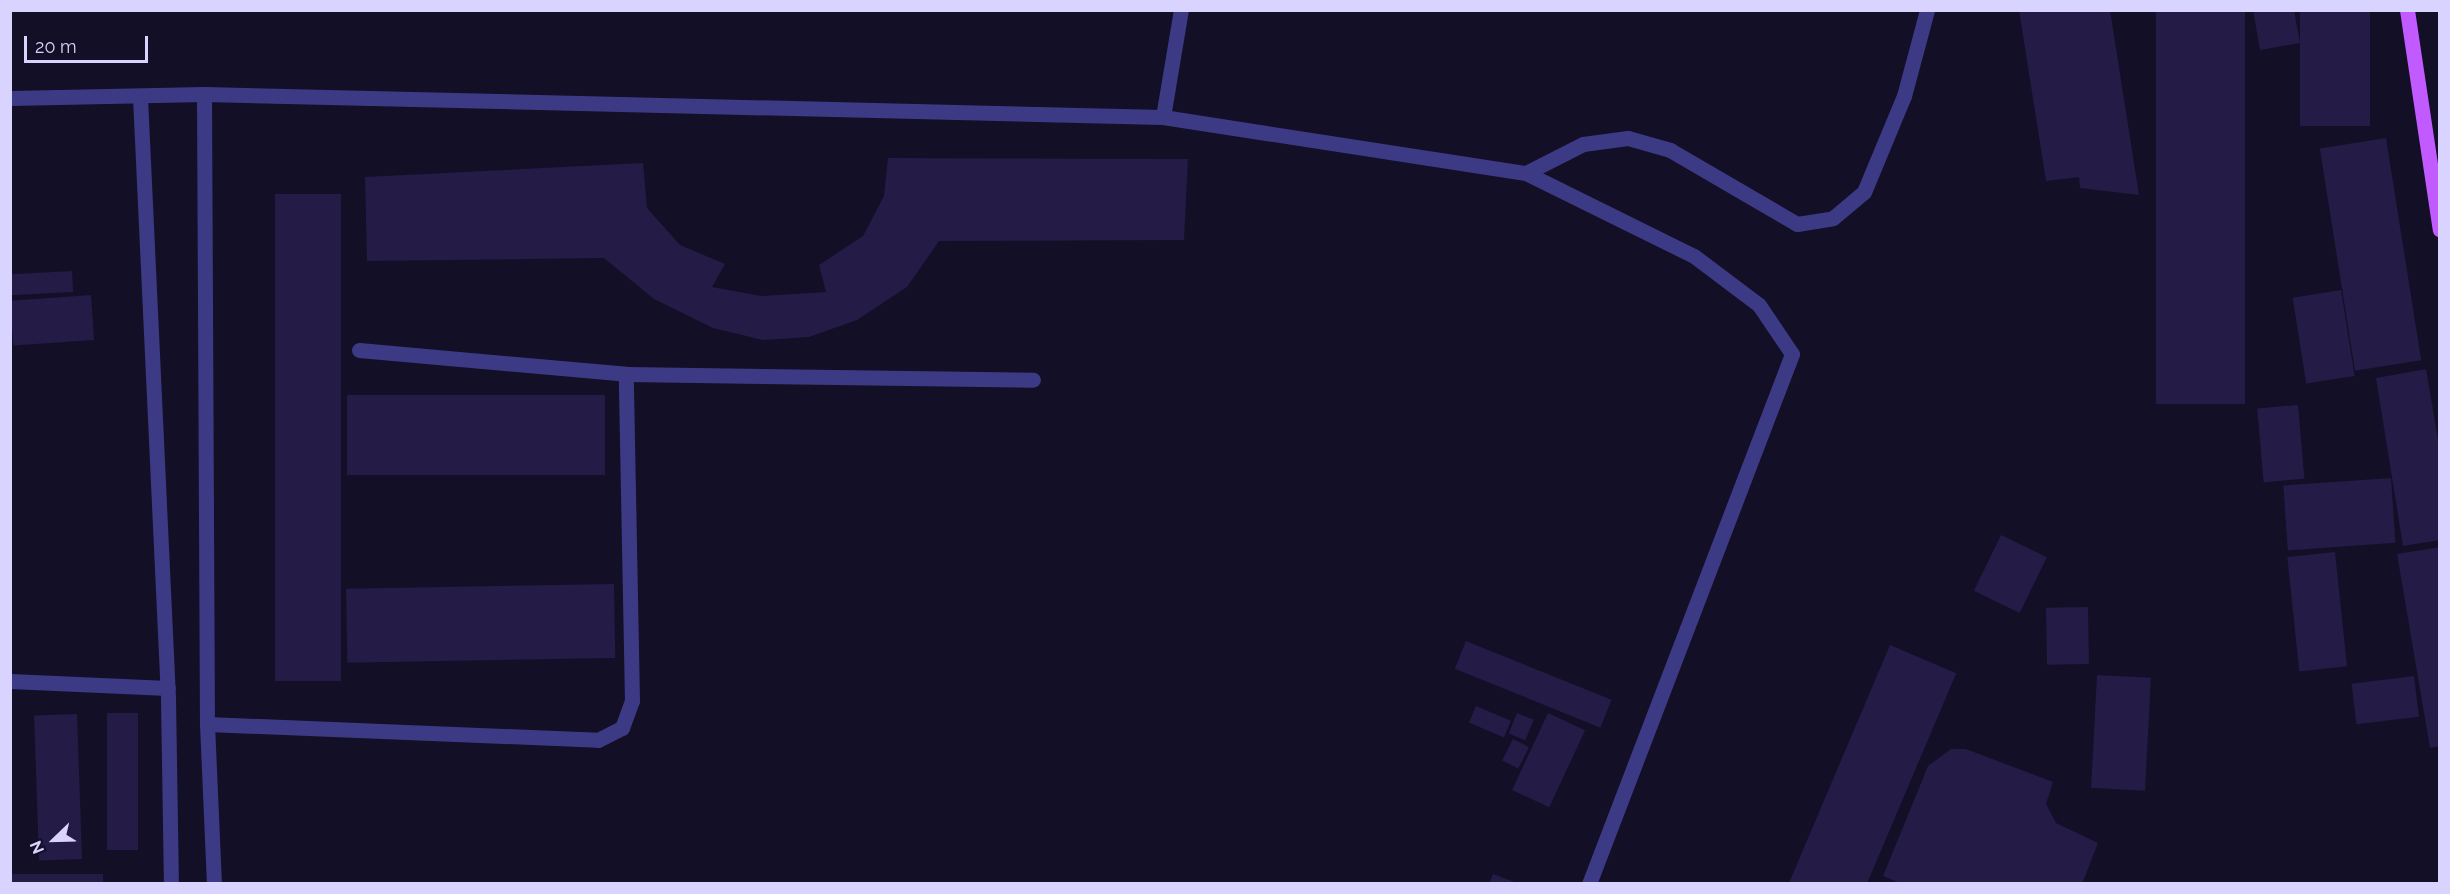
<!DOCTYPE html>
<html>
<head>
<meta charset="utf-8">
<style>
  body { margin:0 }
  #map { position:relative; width:2450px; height:894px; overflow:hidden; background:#130f26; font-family:Raleway,sans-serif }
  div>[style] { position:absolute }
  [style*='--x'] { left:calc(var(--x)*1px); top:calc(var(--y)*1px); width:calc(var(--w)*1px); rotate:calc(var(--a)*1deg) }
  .building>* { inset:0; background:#241b47; transform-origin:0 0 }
  .minor>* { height:15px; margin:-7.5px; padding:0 7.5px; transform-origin:7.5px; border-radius:7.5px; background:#3d3a85 }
  .major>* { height:15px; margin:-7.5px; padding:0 7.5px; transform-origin:7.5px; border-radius:7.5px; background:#c25bff }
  span { translate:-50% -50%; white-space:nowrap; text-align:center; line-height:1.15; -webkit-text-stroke:5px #130f26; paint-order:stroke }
  .frame { position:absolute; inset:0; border:12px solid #d9d4ff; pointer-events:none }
  .north { position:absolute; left:24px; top:810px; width:60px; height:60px; -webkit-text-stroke:4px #130f26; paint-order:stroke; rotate:247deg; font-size:16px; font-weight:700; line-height:24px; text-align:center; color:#d9d4ff }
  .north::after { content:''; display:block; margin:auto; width:21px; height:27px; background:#d9d4ff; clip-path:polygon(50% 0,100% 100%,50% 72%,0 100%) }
  .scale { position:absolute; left:24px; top:36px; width:124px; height:27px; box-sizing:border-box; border:3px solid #d9d4ff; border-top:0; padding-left:8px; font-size:18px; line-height:21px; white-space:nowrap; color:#d9d4ff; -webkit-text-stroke:4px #130f26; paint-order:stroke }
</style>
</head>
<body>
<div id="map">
  <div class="building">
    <i style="clip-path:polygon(2019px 10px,2110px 10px,2139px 195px,2080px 188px,2079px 177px,2046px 181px)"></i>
    <i style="left:2156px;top:10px;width:89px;height:394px"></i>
    <i style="clip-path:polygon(2253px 10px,2294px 10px,2300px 43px,2260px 50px)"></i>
    <i style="left:2300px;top:10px;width:70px;height:116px"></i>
    <i style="left:2386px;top:138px;width:225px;height:67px;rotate:81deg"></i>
    <i style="clip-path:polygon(888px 158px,1188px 159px,1184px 240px,939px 241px,907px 287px,857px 320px,809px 337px,763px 340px,713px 328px,654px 299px,604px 258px,367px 261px,365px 177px,643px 163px,647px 208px,680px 245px,725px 264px,712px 287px,761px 296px,826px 292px,819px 265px,863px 236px,884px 196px)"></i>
    <i style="left:341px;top:194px;width:487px;height:66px;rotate:90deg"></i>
    <i style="left:72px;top:271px;width:21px;height:62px;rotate:87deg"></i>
    <i style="left:2341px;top:290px;width:87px;height:49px;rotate:81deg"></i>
    <i style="left:91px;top:295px;width:45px;height:81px;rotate:86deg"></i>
    <i style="clip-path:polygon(2426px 369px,2440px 451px,2440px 540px,2403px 546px,2376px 378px)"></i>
    <i style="left:605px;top:395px;width:80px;height:258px;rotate:90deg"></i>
    <i style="left:2298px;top:405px;width:74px;height:41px;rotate:85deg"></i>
    <i style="left:2391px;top:478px;width:65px;height:108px;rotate:86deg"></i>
    <i style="left:2001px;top:535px;width:51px;height:62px;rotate:26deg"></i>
    <i style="clip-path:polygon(2440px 547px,2440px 746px,2430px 748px,2397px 554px)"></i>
    <i style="left:2335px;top:552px;width:115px;height:48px;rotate:84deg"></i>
    <i style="left:614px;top:584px;width:74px;height:268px;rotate:89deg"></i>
    <i style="left:2088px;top:607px;width:57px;height:42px;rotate:89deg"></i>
    <i style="left:1466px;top:641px;width:157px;height:30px;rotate:22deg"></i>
    <i style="left:1890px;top:645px;width:72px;height:259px;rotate:23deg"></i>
    <i style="left:2097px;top:675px;width:54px;height:113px;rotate:3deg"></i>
    <i style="left:2414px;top:676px;width:41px;height:63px;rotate:83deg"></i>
    <i style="left:1476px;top:706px;width:38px;height:18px;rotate:23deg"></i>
    <i style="left:138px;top:713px;width:137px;height:31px;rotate:90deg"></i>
    <i style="left:1517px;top:713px;width:18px;height:22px;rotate:22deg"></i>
    <i style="left:1548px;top:713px;width:41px;height:85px;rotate:25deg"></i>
    <i style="left:77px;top:714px;width:145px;height:43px;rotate:88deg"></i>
    <i style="left:1513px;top:739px;width:18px;height:24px;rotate:27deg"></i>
    <i style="clip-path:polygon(1951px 749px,1966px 749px,2053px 782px,2046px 804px,2056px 823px,2098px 843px,2082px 884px,1902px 884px,1883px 876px,1928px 766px)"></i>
    <i style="left:103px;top:874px;width:10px;height:93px;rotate:90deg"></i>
    <i style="clip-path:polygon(1493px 874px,1517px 883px,1517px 884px,1489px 884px)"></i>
  </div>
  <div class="minor">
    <i style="--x:204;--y:94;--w:630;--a:89.73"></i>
    <i style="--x:207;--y:724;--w:160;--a:87.5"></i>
    <i style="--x:140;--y:97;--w:602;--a:87.33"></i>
    <i style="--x:168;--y:698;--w:186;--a:89.1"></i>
    <i style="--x:10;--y:98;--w:194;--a:-1.2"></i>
    <i style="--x:204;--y:94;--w:959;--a:1.37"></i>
    <i style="--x:1163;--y:117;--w:367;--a:8.8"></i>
    <i style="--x:1526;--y:173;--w:187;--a:26.3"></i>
    <i style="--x:1694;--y:256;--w:81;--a:37"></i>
    <i style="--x:1759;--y:305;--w:59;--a:56"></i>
    <i style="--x:1792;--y:354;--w:568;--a:110.96"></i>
    <i style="--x:1163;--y:117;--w:109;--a:-80.5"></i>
    <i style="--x:1526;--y:173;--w:64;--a:-27"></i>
    <i style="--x:1583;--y:144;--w:45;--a:-7.6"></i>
    <i style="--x:1628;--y:138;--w:44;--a:15.9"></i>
    <i style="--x:1670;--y:150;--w:147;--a:30.2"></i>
    <i style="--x:1797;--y:224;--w:36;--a:-9"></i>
    <i style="--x:1833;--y:218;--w:40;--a:-40"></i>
    <i style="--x:1864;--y:192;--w:104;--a:-67.4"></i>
    <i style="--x:1904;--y:96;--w:89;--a:-75"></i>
    <i style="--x:359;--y:350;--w:268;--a:5.1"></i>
    <i style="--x:626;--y:374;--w:407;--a:0.8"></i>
    <i style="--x:10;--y:681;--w:158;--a:2.5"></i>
    <i style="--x:207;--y:724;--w:391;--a:2.3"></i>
    <i style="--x:598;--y:740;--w:27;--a:-27"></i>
    <i style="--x:622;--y:728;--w:29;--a:-70"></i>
    <i style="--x:632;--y:701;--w:327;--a:-91.1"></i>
  </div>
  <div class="major">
    <i style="--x:2407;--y:10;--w:222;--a:81.5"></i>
  </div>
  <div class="frame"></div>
  <div class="north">N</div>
  <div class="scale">20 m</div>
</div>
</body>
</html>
